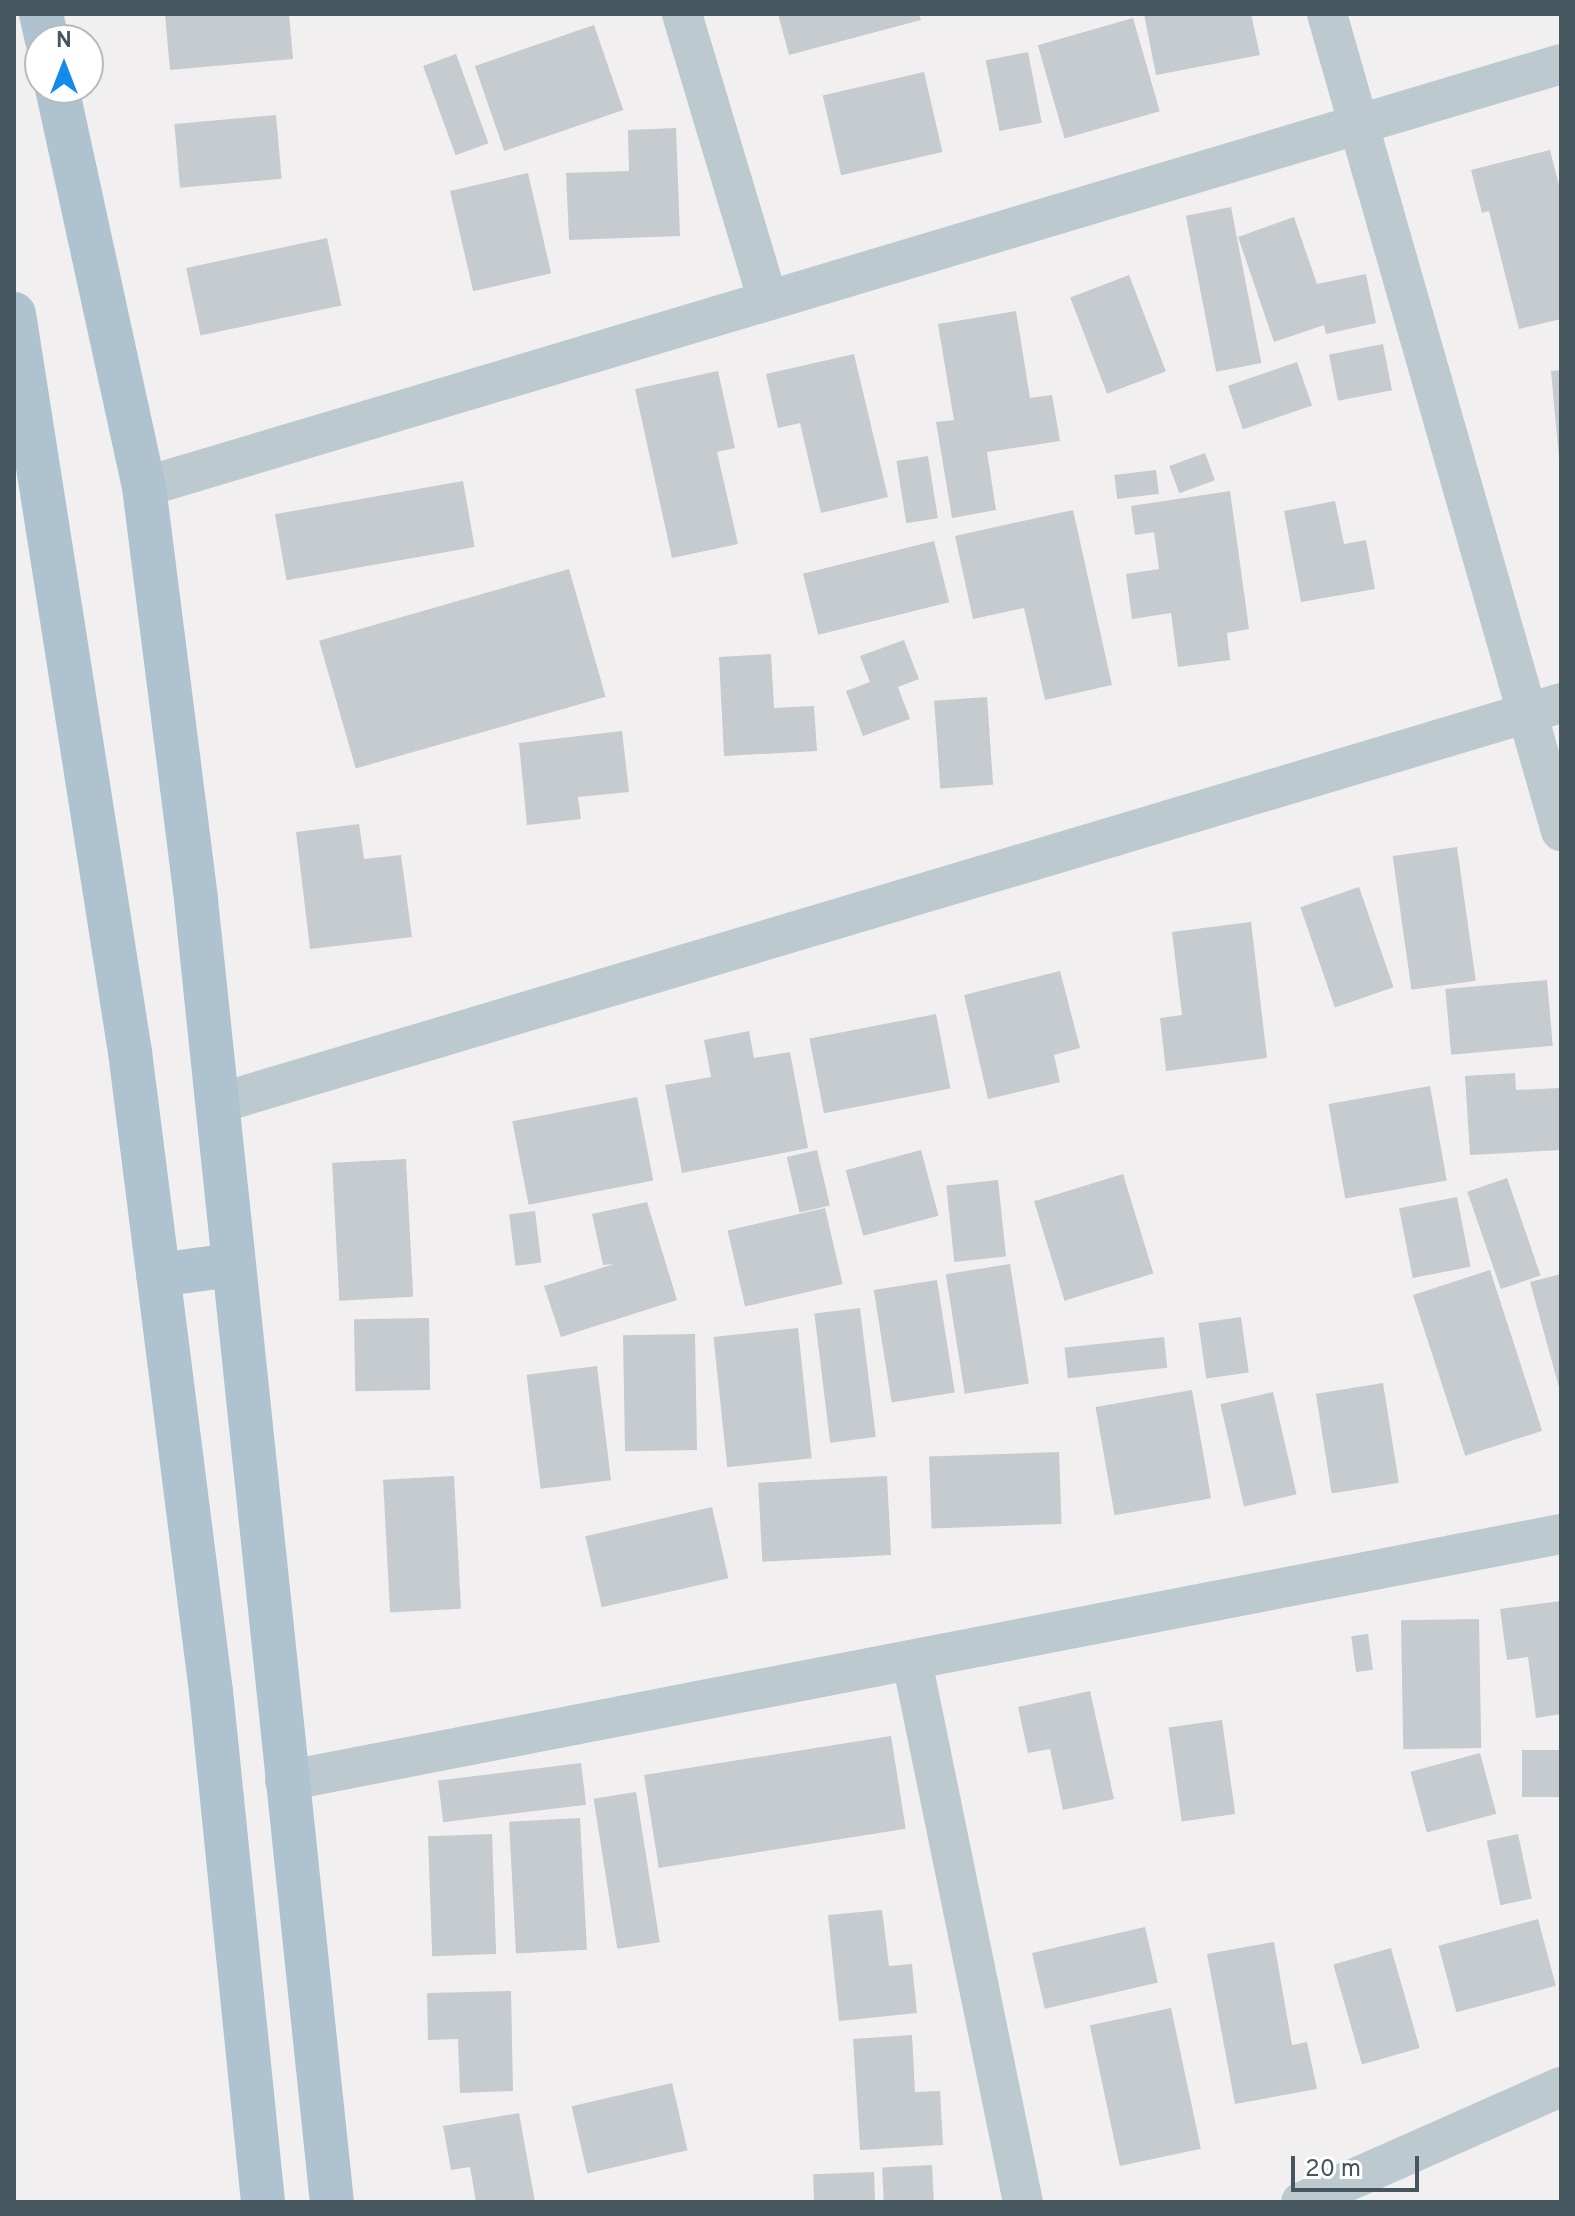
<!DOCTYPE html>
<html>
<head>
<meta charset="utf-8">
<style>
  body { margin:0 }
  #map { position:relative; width:1575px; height:2216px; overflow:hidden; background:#f2eff0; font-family:Overpass,sans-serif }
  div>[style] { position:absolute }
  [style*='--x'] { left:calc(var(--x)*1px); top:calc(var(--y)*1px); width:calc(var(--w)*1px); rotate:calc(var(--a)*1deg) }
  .building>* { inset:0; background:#c6cbcf; transform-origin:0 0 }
  .minor>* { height:40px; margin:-20px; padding:0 20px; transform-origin:20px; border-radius:20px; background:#bcc9cf }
  .primary>* { height:44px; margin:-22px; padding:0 22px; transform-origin:22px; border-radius:22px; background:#aec3cf }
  span { translate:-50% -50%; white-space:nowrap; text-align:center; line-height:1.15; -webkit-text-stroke:6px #fff; paint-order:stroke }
  .frame { position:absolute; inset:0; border:16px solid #46565e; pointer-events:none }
  .north { position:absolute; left:24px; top:24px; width:80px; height:80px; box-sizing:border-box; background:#fff; border:2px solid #b5bbbf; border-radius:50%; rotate:0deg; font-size:22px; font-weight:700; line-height:32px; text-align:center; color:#46565e }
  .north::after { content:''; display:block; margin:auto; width:28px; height:36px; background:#118cea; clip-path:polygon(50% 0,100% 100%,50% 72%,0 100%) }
  .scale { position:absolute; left:1291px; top:2156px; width:128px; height:36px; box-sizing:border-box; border:4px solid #46565e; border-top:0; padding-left:10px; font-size:24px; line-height:28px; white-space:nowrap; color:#46565e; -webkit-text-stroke:6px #fff; paint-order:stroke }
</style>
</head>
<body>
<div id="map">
  <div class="building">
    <i style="clip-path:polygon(165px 14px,289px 14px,293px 59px,170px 70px)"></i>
    <i style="clip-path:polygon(778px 14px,919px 14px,921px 20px,789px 55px)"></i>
    <i style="clip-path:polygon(1144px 14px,1251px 14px,1260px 55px,1156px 75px)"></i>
    <i style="left:1133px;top:18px;width:97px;height:99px;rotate:74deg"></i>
    <i style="left:594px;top:25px;width:90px;height:126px;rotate:71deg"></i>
    <i style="left:1028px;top:52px;width:72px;height:43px;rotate:79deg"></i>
    <i style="left:456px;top:54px;width:95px;height:35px;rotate:70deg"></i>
    <i style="left:924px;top:72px;width:82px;height:104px;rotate:77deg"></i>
    <i style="left:276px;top:115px;width:64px;height:102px;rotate:85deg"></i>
    <i style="clip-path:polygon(676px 128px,680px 236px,569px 240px,566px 173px,629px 171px,628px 130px)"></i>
    <i style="clip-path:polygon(1550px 150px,1561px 193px,1561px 319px,1519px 329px,1489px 211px,1482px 213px,1471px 170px)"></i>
    <i style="left:528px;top:173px;width:103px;height:80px;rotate:77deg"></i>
    <i style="left:1231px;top:207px;width:159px;height:46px;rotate:79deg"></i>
    <i style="clip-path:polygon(1294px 217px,1317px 284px,1366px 274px,1376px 323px,1326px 334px,1324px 325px,1274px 342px,1238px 237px)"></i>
    <i style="left:327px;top:238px;width:69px;height:144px;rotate:78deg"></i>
    <i style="left:1129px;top:275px;width:103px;height:63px;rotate:69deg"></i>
    <i style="clip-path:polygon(1016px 311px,1030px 398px,1052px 395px,1060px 441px,987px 452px,996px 510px,952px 518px,936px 422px,954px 420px,938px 324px)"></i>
    <i style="left:1383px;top:344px;width:47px;height:55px;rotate:79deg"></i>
    <i style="clip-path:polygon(854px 354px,888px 497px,821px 513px,800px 423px,778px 428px,766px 374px)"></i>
    <i style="left:1297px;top:362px;width:46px;height:73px;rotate:71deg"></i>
    <i style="clip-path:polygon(1561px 370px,1561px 458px,1559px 458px,1551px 371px)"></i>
    <i style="clip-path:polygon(718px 371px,735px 448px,717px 452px,738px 544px,672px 558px,635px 389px)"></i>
    <i style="left:1205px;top:453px;width:29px;height:38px;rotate:70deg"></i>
    <i style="left:928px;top:456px;width:63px;height:32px;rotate:81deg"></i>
    <i style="left:1156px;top:470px;width:24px;height:42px;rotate:83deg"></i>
    <i style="left:463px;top:481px;width:67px;height:191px;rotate:80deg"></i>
    <i style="clip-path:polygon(1230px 491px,1249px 629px,1227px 633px,1230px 660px,1178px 667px,1171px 613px,1132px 619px,1126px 574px,1159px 569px,1154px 532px,1135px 535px,1131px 506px)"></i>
    <i style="clip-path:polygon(1335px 501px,1344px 544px,1366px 540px,1375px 589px,1301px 602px,1284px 511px)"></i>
    <i style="clip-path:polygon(1073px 510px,1112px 685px,1045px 700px,1024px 608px,973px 619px,955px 536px)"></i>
    <i style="left:934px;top:541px;width:63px;height:135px;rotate:76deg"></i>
    <i style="left:569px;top:569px;width:133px;height:260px;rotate:74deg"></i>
    <i style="clip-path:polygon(904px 640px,919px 679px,898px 687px,910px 719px,863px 736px,846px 691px,870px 682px,860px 656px)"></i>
    <i style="clip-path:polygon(771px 654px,774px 708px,814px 706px,817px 751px,724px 756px,719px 657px)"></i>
    <i style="left:987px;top:697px;width:88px;height:53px;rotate:86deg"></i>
    <i style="clip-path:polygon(622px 731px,629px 792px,578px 797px,581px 819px,527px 825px,519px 743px)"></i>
    <i style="clip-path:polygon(359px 824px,364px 859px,401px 855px,412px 937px,310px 949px,296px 832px)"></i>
    <i style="left:1457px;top:847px;width:135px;height:65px;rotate:82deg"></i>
    <i style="left:1359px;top:887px;width:106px;height:62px;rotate:71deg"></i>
    <i style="clip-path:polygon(1251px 922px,1267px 1058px,1166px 1071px,1160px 1018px,1182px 1015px,1172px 932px)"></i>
    <i style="clip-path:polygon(1060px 971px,1080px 1048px,1054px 1055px,1060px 1082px,988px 1099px,964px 995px)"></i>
    <i style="left:1547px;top:980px;width:66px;height:102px;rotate:85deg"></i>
    <i style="left:936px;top:1014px;width:76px;height:129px;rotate:79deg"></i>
    <i style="clip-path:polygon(749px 1031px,754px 1058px,790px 1052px,808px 1148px,682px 1173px,665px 1085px,711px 1077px,704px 1040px)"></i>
    <i style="clip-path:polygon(1515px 1073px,1516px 1090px,1561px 1088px,1561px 1150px,1470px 1155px,1465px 1076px)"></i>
    <i style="left:1430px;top:1086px;width:96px;height:103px;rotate:80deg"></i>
    <i style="left:637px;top:1097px;width:85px;height:127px;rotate:79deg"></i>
    <i style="left:817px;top:1150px;width:57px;height:31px;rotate:77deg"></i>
    <i style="left:921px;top:1150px;width:68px;height:78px;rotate:75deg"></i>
    <i style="left:406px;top:1159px;width:138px;height:74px;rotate:87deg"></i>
    <i style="left:1123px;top:1174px;width:104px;height:93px;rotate:73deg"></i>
    <i style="left:1507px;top:1178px;width:103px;height:42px;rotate:71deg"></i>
    <i style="left:998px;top:1180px;width:77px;height:52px;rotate:84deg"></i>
    <i style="left:1457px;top:1197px;width:71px;height:59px;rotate:79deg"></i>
    <i style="clip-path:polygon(647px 1202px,677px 1300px,561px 1337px,544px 1286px,614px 1264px,603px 1265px,592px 1214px)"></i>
    <i style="left:825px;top:1208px;width:78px;height:100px;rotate:77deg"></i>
    <i style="left:535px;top:1211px;width:52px;height:26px;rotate:83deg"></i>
    <i style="left:1010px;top:1264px;width:121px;height:65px;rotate:81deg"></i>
    <i style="left:1490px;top:1270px;width:169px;height:81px;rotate:72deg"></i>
    <i style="clip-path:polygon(1561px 1274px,1561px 1391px,1560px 1391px,1530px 1282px)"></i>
    <i style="left:937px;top:1280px;width:114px;height:64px;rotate:81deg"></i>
    <i style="left:860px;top:1308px;width:130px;height:46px;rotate:83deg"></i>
    <i style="left:1241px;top:1317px;width:56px;height:43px;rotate:82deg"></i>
    <i style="left:429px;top:1318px;width:72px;height:75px;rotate:89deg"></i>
    <i style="left:798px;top:1328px;width:131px;height:85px;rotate:84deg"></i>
    <i style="left:695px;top:1334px;width:116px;height:72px;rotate:89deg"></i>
    <i style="left:1164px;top:1337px;width:31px;height:100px;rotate:84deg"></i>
    <i style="left:597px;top:1366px;width:115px;height:71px;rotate:83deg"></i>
    <i style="left:1383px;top:1383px;width:101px;height:68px;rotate:81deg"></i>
    <i style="left:1192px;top:1390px;width:110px;height:98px;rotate:80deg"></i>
    <i style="left:1273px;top:1392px;width:105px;height:54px;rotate:77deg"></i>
    <i style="left:1059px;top:1452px;width:72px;height:130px;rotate:88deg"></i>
    <i style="left:454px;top:1476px;width:133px;height:71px;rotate:87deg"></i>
    <i style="left:887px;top:1476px;width:79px;height:129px;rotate:87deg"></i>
    <i style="left:712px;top:1507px;width:73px;height:130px;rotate:77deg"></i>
    <i style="clip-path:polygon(1561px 1601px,1561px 1714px,1536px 1718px,1528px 1657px,1507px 1660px,1500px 1609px)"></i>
    <i style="left:1479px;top:1619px;width:129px;height:78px;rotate:89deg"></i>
    <i style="left:1368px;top:1634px;width:36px;height:17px;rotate:82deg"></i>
    <i style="clip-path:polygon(1090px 1691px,1114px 1799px,1063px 1810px,1050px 1749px,1028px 1753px,1018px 1707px)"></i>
    <i style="left:1222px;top:1720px;width:95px;height:54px;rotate:82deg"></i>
    <i style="left:891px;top:1736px;width:94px;height:250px;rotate:81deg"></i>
    <i style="left:1561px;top:1750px;width:47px;height:39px;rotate:90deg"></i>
    <i style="left:1480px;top:1753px;width:63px;height:72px;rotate:75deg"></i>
    <i style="left:581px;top:1763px;width:42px;height:144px;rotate:83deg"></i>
    <i style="left:636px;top:1792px;width:152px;height:43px;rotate:81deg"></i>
    <i style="left:580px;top:1818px;width:132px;height:71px;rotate:87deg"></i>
    <i style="left:492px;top:1834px;width:120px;height:64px;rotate:88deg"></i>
    <i style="left:1518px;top:1834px;width:66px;height:32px;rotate:78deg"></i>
    <i style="clip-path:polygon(882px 1910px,889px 1966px,912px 1964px,917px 2013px,839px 2021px,828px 1915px)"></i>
    <i style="left:1538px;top:1919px;width:69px;height:103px;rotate:75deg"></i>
    <i style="left:1145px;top:1927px;width:57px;height:116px;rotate:77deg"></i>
    <i style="clip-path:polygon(1274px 1942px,1292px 2045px,1307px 2042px,1317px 2089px,1235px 2104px,1207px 1954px)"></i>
    <i style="left:1391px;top:1948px;width:104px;height:60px;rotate:74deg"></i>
    <i style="clip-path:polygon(511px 1991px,513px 2091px,460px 2093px,458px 2039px,428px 2040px,427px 1993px)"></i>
    <i style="left:1171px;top:2008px;width:144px;height:83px;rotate:78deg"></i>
    <i style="clip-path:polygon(912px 2035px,915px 2092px,940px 2091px,943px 2145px,860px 2150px,853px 2039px)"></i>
    <i style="left:672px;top:2083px;width:69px;height:103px;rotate:77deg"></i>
    <i style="clip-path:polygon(519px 2113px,535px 2202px,476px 2202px,470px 2167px,451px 2170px,443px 2126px)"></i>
    <i style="left:932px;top:2165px;width:37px;height:50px;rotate:87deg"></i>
    <i style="left:874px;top:2172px;width:30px;height:61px;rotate:88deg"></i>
  </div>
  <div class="minor">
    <i style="--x:682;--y:14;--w:299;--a:73.3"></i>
    <i style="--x:1327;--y:14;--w:850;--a:74.02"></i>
    <i style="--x:144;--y:487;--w:1479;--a:-16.62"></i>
    <i style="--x:216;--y:1104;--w:1404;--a:-16.6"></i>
    <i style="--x:912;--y:1661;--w:552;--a:78.41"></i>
    <i style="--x:285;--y:1781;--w:1300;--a:-10.96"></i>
    <i style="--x:1301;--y:2202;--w:284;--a:-23.9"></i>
  </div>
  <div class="primary">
    <i style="--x:41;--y:14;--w:27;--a:77"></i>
    <i style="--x:57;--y:88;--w:408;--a:77.7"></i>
    <i style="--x:144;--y:487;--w:416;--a:82.8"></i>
    <i style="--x:196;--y:900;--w:1309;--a:84.04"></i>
    <i style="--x:14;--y:314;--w:747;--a:81.07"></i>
    <i style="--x:130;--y:1052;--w:644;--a:82.78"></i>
    <i style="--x:211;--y:1691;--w:514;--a:84.19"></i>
    <i style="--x:158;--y:1275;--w:75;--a:-7.7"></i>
  </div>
  <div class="frame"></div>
  <div class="north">N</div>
  <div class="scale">20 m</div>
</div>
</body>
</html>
